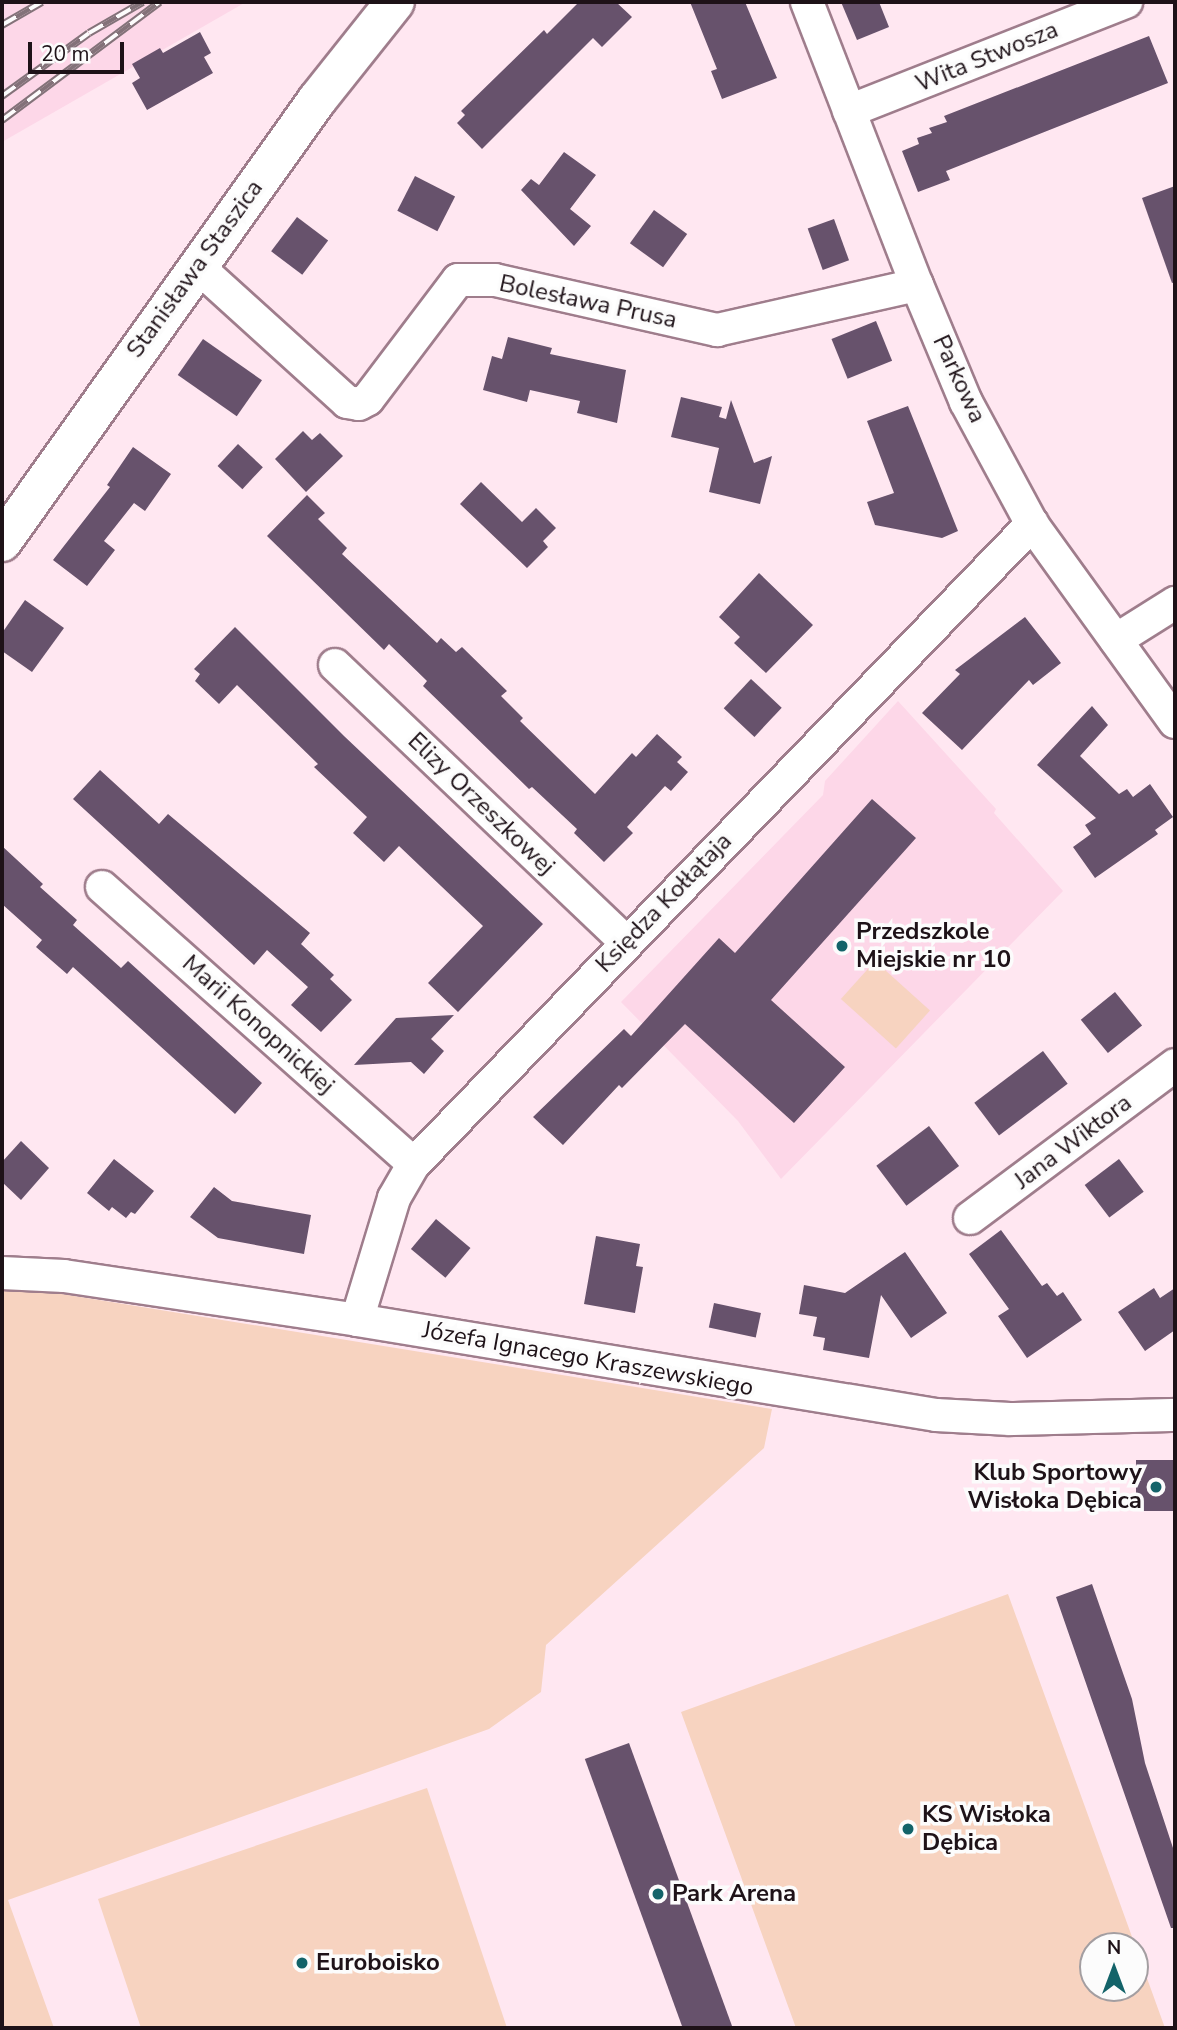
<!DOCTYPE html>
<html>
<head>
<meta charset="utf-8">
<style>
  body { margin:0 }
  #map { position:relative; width:1177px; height:2030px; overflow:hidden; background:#ffe7f1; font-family:"Nunito Sans",sans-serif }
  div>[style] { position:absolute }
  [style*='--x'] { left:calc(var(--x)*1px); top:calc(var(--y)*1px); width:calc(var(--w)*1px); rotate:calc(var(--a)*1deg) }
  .built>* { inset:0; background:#fdd7e8 }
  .green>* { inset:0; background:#f7d3c0; transform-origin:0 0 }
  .building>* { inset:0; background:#67526c; transform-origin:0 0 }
  .roads { filter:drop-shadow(2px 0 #9f7d8c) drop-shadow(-2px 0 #9f7d8c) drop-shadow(0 2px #9f7d8c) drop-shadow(0 -2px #9f7d8c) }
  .minor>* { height:32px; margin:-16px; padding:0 16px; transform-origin:16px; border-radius:16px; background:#fff }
  .tertiary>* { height:38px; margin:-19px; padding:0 19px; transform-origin:19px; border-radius:19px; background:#fff }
  .rail>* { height:8px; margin-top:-4px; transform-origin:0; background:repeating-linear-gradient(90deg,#fcfcfc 0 16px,#837279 0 32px); box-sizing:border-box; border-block:2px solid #837279 }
  .dots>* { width:19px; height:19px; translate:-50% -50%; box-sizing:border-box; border:4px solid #fcfcfc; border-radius:50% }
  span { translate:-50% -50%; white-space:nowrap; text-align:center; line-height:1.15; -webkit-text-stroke:7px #fcfcfc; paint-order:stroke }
  .street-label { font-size:24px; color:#1e1218 }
  .poi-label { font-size:24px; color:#1e1218; font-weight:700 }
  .left { translate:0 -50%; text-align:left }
  .right { translate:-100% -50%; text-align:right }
  .frame { position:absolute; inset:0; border:4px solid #1e1218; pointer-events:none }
  .north { position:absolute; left:1079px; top:1932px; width:70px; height:70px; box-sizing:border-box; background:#fcfcfc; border:2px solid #a39ea1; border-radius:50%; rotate:0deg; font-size:19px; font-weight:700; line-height:28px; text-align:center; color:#1e1218 }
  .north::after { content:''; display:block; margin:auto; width:24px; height:32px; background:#136369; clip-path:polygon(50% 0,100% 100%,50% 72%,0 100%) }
  .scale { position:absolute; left:28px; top:42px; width:96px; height:32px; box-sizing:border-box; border:4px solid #1e1218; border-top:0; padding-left:9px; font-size:21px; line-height:24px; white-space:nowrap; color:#1e1218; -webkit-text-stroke:5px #fcfcfc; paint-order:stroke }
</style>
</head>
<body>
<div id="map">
  <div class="built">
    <i style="clip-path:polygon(2px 2px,246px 2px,2px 142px)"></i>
    <i style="clip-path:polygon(898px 701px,996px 809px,994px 813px,1063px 891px,781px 1179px,738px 1121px,621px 1002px,823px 795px,825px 781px)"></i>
  </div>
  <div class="green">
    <i style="left:875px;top:961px;width:74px;height:51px;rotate:42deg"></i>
    <i style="clip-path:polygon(2px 1290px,62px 1294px,772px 1409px,764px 1448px,546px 1645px,541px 1692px,489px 1729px,8px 1900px,54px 2028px,2px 2028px)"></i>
    <i style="clip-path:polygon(evenodd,1008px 1594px,1165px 2028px,796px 2028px,681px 1712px,1008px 1594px,1093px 1946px,1135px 1946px,1135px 1988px,1093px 1988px,1093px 1946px)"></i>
    <i style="clip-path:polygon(427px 1788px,507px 2028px,141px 2028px,98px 1899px)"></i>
  </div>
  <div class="building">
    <i style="clip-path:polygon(579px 2px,616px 2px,632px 17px,602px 47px,593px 38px,482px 149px,457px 123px,465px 115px,461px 111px,544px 30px,547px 34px)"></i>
    <i style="clip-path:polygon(690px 2px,745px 2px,777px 78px,722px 99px,711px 71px,717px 69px)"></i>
    <i style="clip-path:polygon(841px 2px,879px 2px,889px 27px,857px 40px)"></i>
    <i style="clip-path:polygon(200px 32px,211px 53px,204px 57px,213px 73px,147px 110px,132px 83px,140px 78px,132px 64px,160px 48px,163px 53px)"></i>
    <i style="clip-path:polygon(1149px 36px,1168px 83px,946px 171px,950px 180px,918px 192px,902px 151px,919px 144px,917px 138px,932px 133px,929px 128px,947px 122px,944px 116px)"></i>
    <i style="clip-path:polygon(564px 152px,596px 175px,570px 209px,591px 226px,574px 246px,521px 190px,531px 179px,539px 185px)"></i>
    <i style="left:415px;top:176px;width:45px;height:39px;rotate:27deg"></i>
    <i style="clip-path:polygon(1175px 186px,1175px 282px,1172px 283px,1142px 198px)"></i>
    <i style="left:654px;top:210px;width:41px;height:41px;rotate:36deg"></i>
    <i style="left:297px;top:217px;width:39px;height:43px;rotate:37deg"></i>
    <i style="left:834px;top:219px;width:44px;height:28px;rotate:70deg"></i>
    <i style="left:876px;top:321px;width:43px;height:48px;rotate:68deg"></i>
    <i style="clip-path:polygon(508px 337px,552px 348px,550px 354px,626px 370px,617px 423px,577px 413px,580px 401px,530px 390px,527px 402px,483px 390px,492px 356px,502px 359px)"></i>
    <i style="left:203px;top:339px;width:72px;height:44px;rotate:35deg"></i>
    <i style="clip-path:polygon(681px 397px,722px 407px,719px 417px,726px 419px,731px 400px,754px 463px,772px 456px,760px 504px,709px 492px,719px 448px,671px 437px)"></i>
    <i style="clip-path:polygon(908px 406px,958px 531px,942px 538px,875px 525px,867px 502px,894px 493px,867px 421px)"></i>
    <i style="clip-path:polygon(303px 431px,312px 440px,320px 433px,343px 456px,306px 492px,275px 459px)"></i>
    <i style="left:238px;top:444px;width:34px;height:30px;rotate:43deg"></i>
    <i style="clip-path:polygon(133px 447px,171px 474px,145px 511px,134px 503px,104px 541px,115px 550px,87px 586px,53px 560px,110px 487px,107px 485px)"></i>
    <i style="clip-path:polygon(481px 482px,522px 522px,536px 508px,556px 528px,543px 541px,548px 547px,527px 568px,460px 504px)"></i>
    <i style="clip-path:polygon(307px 495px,325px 513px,318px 519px,347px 548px,342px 554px,437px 643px,441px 638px,456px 652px,462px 647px,507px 691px,501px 696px,523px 718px,520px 721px,595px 794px,632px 753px,636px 757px,657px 734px,682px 757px,677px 762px,688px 772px,671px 791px,665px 786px,627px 827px,633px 833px,604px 862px,574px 833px,577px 829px,532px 787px,529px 789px,423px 686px,427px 681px,389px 644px,384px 650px,267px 536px)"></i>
    <i style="clip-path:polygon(759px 573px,813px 625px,766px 673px,734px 643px,740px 637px,719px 617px)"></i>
    <i style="clip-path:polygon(25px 600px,64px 628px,32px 672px,2px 651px,2px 633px)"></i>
    <i style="clip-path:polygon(1025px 617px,1061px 663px,1033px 685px,1029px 680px,962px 750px,922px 713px,960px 674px,955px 670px)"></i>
    <i style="clip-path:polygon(235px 627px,344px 736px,543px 924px,458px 1012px,428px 983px,483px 926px,399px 846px,384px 862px,353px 833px,367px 817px,314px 767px,318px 764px,237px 685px,219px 704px,195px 681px,200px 674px,194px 669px)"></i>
    <i style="left:751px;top:679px;width:42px;height:40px;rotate:43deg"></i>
    <i style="clip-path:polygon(1092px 706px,1108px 725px,1080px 756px,1119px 794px,1127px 789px,1133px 797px,1150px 784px,1173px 817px,1155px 830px,1158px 834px,1095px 878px,1073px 847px,1091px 834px,1085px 825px,1096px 818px,1037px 765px)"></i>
    <i style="clip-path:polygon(100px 770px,159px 824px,168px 814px,310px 933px,301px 944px,334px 975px,330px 979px,352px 1000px,321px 1032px,291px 1005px,308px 987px,267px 950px,254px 965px,73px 799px)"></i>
    <i style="clip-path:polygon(872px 799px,916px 838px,771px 1000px,845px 1067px,794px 1123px,685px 1024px,622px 1088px,619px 1085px,563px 1145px,533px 1117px,624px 1029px,631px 1036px,719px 938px,735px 953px)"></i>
    <i style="clip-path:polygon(2px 846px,43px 884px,40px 887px,77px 920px,73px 925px,121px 968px,128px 961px,262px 1083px,235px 1114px,73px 967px,67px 974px,36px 947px,42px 940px,2px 904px)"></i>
    <i style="left:1115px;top:992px;width:43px;height:44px;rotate:51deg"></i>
    <i style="clip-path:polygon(454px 1015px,431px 1039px,444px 1051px,424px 1074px,411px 1062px,354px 1065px,396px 1018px)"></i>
    <i style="left:1043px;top:1051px;width:41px;height:86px;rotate:53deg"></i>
    <i style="left:929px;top:1126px;width:50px;height:66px;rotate:53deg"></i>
    <i style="clip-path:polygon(21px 1141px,49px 1168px,21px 1200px,2px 1182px,2px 1162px)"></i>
    <i style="clip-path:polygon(114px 1159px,154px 1191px,135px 1214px,131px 1212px,126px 1218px,112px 1207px,109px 1211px,87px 1193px)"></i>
    <i style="left:1119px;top:1159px;width:41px;height:43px;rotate:53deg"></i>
    <i style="clip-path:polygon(214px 1187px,232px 1201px,311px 1215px,304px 1254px,218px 1238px,190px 1217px)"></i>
    <i style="left:436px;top:1219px;width:45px;height:39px;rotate:40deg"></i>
    <i style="clip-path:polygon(1001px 1230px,1042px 1286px,1047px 1283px,1057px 1296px,1063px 1292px,1082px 1320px,1027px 1358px,998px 1316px,1009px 1309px,969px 1254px)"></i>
    <i style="clip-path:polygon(596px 1236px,640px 1244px,636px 1266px,643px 1267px,635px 1313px,584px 1304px)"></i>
    <i style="clip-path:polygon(905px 1252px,947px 1313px,911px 1338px,881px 1295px,869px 1358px,823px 1350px,825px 1338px,813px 1336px,817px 1317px,799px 1314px,804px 1285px,845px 1293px)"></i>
    <i style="clip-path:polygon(1154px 1288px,1160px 1298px,1175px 1288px,1175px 1330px,1145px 1351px,1118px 1312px)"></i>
    <i style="left:714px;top:1303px;width:48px;height:25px;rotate:12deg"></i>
    <i style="left:1175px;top:1460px;width:51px;height:39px;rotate:90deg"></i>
    <i style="clip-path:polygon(1092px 1584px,1132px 1699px,1145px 1763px,1175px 1854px,1175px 1928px,1171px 1928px,1056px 1597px)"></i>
    <i style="left:629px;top:1743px;width:302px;height:47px;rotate:70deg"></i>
  </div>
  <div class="roads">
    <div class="minor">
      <i style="--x:807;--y:2;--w:304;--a:68.8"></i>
      <i style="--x:917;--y:285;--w:127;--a:67.3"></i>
      <i style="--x:966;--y:402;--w:139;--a:61.6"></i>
      <i style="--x:1032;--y:524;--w:244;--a:54.2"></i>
      <i style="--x:849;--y:111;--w:298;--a:-21.5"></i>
      <i style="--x:197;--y:266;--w:202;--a:42.2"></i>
      <i style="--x:347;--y:402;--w:12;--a:9"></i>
      <i style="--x:359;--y:404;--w:10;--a:-29"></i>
      <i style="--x:368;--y:399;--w:149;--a:-52.9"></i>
      <i style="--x:458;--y:280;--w:37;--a:0"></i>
      <i style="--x:495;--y:280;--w:228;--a:12.7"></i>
      <i style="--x:717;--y:330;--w:205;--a:-12.7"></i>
      <i style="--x:1116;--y:640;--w:70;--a:-32.1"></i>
      <i style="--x:335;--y:665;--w:402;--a:43.6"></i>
      <i style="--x:102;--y:887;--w:417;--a:41.6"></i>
      <i style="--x:970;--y:1218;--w:256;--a:-36.7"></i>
      <i style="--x:2;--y:1273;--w:62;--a:2.8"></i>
      <i style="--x:64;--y:1276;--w:296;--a:8.5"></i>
      <i style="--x:357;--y:1320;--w:587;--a:9.32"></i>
      <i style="--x:936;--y:1415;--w:74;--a:3.1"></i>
      <i style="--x:1010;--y:1419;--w:165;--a:-1.4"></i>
      <i style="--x:357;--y:1320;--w:127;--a:-73.1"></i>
      <i style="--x:394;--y:1198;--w:39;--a:-60"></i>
      <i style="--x:414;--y:1164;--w:890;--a:-46"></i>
    </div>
    <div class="tertiary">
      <i style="--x:2;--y:542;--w:543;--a:-54.52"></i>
      <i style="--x:317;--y:100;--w:125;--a:-51.5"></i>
    </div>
  </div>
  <div class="rail">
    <i style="--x:2;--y:25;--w:46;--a:-29.9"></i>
    <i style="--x:2;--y:96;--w:107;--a:-35.9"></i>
    <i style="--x:89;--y:33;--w:62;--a:-29.9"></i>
    <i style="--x:2;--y:120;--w:197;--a:-36.8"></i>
  </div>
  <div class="dots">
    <i style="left:842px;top:946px;background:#136369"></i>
    <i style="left:1156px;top:1487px;background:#136369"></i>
    <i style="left:908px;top:1829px;background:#136369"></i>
    <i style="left:658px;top:1894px;background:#136369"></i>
    <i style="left:302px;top:1963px;background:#136369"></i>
  </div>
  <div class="street-label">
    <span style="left:987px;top:57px;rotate:-22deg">Wita Stwosza</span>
    <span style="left:195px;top:269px;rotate:-54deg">Stanisława Staszica</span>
    <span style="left:588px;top:302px;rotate:12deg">Bolesława Prusa</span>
    <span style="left:959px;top:379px;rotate:65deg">Parkowa</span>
    <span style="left:481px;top:804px;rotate:44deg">Elizy Orzeszkowej</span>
    <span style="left:664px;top:903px;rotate:-46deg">Księdza Kołłątaja</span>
    <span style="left:258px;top:1025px;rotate:42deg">Marii Konopnickiej</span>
    <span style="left:1073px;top:1142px;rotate:-37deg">Jana Wiktora</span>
    <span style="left:588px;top:1359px;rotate:10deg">Józefa Ignacego Kraszewskiego</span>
  </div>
  <div class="poi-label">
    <span class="left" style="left:856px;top:946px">Przedszkole<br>Miejskie nr 10</span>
    <span class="right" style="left:1142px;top:1487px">Klub Sportowy<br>Wisłoka Dębica</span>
    <span class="left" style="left:922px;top:1829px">KS Wisłoka<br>Dębica</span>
    <span class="left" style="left:672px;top:1894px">Park Arena</span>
    <span class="left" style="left:316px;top:1963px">Euroboisko</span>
  </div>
  <div class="frame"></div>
  <div class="north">N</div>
  <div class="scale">20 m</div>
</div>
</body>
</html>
